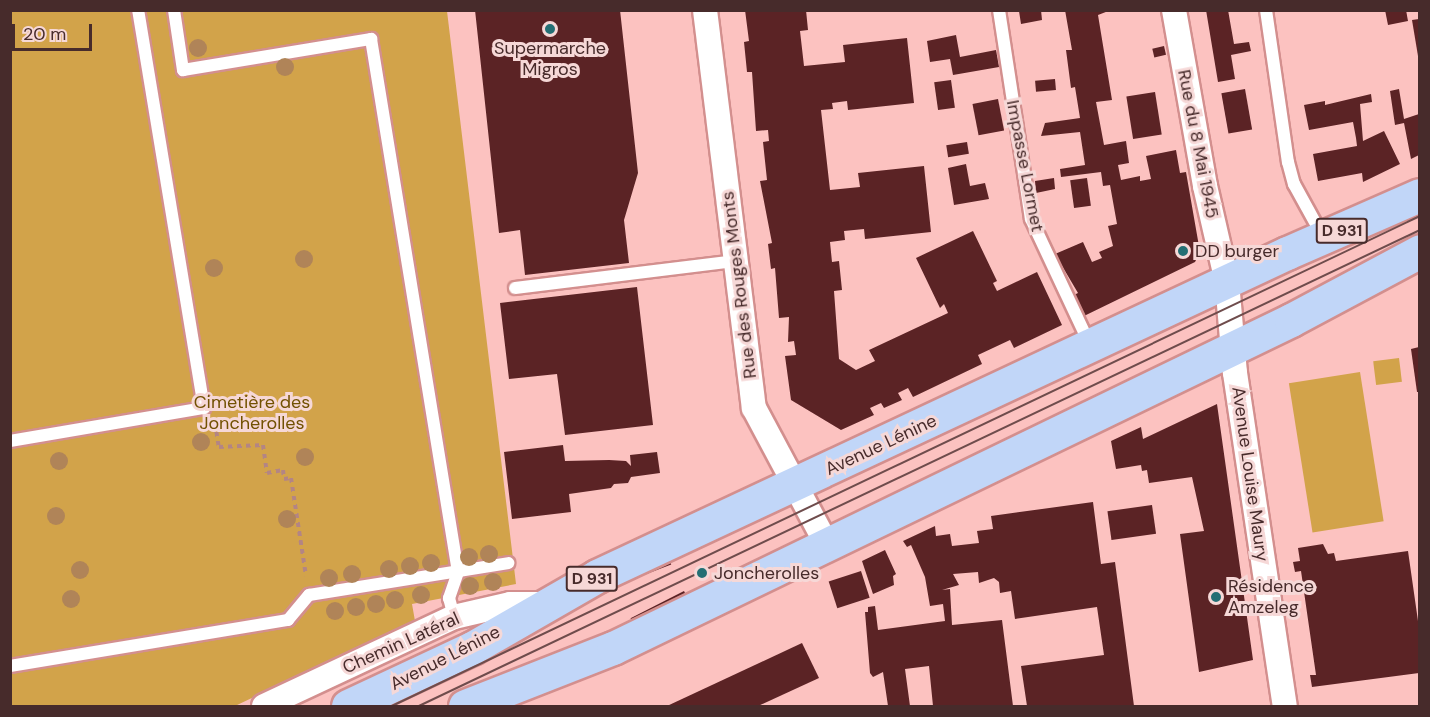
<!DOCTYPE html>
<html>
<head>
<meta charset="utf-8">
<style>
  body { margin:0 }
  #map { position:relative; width:1430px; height:717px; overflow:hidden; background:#fcc2c0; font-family:"DM Sans",sans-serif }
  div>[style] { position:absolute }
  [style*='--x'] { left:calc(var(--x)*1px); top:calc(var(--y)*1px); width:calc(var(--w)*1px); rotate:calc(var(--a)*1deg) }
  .green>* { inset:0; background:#d2a34a; transform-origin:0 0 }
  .building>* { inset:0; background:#5b2325; transform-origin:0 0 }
  .path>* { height:4px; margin-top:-2px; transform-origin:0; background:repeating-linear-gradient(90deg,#b38584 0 4.5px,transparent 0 9px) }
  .roads { filter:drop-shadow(2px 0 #d38f8e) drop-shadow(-2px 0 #d38f8e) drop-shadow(0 2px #d38f8e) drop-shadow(0 -2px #d38f8e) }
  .lane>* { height:12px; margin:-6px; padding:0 6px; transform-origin:6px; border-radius:6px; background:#fff }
  .street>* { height:24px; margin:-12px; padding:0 12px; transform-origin:12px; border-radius:12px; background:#fff }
  .primary>* { height:33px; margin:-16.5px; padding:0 16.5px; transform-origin:16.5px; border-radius:16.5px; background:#c1d6f8 }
  .tram>* { height:1.5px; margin:-0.75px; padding:0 0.75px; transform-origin:0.75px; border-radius:0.75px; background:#6f4c4c }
  .trees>* { width:18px; height:18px; margin:-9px; border-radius:50%; background:#b08458 }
  .dots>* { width:16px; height:16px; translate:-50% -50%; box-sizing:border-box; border:3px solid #f6d8d7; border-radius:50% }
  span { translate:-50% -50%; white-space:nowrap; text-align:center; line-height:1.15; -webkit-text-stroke:6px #f6d8d7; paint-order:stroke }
  .shield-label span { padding:2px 4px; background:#f6d8d7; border:2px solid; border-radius:4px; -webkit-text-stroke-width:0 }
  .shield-label { font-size:16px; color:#472b2b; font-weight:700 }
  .poi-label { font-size:18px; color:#472b2b }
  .left { translate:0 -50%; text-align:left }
  .street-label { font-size:18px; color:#472b2b }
  .park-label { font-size:18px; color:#725102 }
  .frame { position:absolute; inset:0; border:12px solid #472b2b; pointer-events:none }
  .scale { position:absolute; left:12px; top:24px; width:80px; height:27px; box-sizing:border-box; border:3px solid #472b2b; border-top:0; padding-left:8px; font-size:18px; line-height:21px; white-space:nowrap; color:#472b2b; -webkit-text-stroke:4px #f6d8d7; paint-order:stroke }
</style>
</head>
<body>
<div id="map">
  <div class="green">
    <i style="clip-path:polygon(10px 11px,447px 11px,516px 584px,412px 604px,415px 621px,235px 706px,11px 706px)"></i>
    <i style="left:1399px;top:358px;width:24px;height:26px;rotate:83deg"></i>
    <i style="left:1360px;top:372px;width:151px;height:72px;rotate:81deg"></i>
  </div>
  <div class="building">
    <i style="clip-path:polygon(475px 10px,620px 10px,638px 173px,624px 220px,629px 263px,525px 275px,520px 230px,499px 233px)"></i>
    <i style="clip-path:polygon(745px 10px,806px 10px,808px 30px,800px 31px,804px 66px,845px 62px,843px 45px,907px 38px,914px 103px,848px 110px,847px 101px,832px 103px,833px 109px,821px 110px,830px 190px,860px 187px,858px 173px,924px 166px,931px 232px,865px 239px,864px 229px,844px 231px,845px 240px,830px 242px,832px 262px,839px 261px,842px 290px,834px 291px,839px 359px,856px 370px,875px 361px,869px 350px,948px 313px,944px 304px,940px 308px,916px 258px,973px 231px,997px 281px,993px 283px,997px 291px,1037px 272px,1062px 325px,1014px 348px,1010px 340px,978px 355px,982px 364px,913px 397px,908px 388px,898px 393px,902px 400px,884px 408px,881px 403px,870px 408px,874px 415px,841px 430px,791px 400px,785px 356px,796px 355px,794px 341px,788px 342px,789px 317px,779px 318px,775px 268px,771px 269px,768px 244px,772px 243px,760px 181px,767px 180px,763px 142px,769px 141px,768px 130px,756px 131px,752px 72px,747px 72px,744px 42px,749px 41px)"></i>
    <i style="clip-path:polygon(1041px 10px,1042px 20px,1021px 24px,1019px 11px)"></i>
    <i style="clip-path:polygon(1065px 10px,1111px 10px,1098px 15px,1112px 100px,1096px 102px,1104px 145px,1126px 141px,1129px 163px,1118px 165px,1121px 180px,1140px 176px,1140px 181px,1151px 179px,1146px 156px,1176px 150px,1180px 173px,1186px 172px,1200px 252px,1195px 262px,1084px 316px,1074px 295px,1078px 293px,1055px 254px,1083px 242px,1092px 262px,1102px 258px,1099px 252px,1113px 246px,1108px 226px,1117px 224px,1110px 185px,1103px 186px,1101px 172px,1061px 177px,1060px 169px,1085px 165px,1080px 132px,1041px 136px,1045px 123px,1080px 118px,1075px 87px,1071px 88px,1066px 50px,1072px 50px)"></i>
    <i style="clip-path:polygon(1206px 10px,1228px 10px,1234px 44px,1249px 42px,1251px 51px,1231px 55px,1235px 79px,1218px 82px)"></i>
    <i style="clip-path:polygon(1385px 10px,1406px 10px,1408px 21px,1388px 25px)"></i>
    <i style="clip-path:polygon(1419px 19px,1419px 56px,1418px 56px,1412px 20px)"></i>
    <i style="clip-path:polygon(956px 35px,960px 57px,996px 50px,999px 67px,953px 75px,950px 59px,930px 62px,927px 41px)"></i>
    <i style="left:1164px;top:46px;width:9px;height:12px;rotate:77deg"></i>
    <i style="left:1055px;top:79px;width:11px;height:20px;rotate:85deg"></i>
    <i style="left:951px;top:80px;width:28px;height:17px;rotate:82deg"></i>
    <i style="left:1245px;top:89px;width:41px;height:24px;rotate:80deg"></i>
    <i style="clip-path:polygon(1399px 89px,1404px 119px,1419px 114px,1419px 155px,1411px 159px,1404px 123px,1395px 125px,1390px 91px)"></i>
    <i style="left:1155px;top:92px;width:43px;height:29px;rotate:81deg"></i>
    <i style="clip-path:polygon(1371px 94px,1372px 102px,1360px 104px,1363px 141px,1384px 131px,1400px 164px,1363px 182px,1362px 173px,1318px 181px,1313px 154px,1357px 146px,1356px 138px,1353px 122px,1309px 130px,1304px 105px,1325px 101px,1325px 105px)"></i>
    <i style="left:998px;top:99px;width:32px;height:26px;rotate:79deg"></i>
    <i style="left:967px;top:142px;width:12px;height:21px;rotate:81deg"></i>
    <i style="clip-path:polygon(966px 164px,970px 186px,985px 183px,989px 199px,954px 205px,948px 168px)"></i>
    <i style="clip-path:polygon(1054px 178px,1055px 189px,1036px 193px,1035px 181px)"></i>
    <i style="left:1087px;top:178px;width:28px;height:17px;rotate:82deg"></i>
    <i style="clip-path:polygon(637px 287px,653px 425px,565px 435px,557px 374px,509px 379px,500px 303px)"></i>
    <i style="clip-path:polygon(1419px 347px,1419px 392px,1417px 392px,1411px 349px)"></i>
    <i style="clip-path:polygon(1217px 404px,1253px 660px,1199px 672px,1180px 534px,1204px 531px,1192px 477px,1149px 483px,1147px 470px,1142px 471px,1141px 465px,1116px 469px,1111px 441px,1141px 427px,1143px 439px)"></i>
    <i style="clip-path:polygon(563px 445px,565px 461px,609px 460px,626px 461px,631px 466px,630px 455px,657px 452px,660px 473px,631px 477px,628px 483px,614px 484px,611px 488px,569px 494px,571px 512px,512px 519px,504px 452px)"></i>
    <i style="clip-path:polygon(1093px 502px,1101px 564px,1115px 562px,1134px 706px,1027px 706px,1021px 666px,1104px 655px,1097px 607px,1015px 619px,1011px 591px,1000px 593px,999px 582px,994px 578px,979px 583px,978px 572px,953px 574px,959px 585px,942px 590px,950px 589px,952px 625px,1002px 620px,1013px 706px,933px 706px,929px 666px,905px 669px,910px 706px,888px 706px,883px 672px,873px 677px,870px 673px,865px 612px,868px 612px,868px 607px,875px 606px,878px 630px,945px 621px,943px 604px,930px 606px,925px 577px,911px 545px,907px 547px,903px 541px,935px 526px,936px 536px,950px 534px,952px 546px,979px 543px,977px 531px,993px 529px,991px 516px)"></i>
    <i style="left:1152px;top:505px;width:29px;height:45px;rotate:82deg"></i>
    <i style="clip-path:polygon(1323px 544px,1328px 554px,1334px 553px,1336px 561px,1408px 551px,1419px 628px,1419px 673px,1312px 687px,1310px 675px,1316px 675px,1301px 571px,1295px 572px,1293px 562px,1300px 561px,1298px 548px)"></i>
    <i style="clip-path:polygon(885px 550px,896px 574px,893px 576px,894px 585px,873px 594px,862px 561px)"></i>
    <i style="left:668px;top:556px;width:9px;height:60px;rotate:69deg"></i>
    <i style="left:861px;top:571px;width:28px;height:34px;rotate:72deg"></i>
    <i style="left:684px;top:591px;width:9px;height:60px;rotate:63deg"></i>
    <i style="clip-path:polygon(802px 643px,819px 678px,758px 706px,667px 706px)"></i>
  </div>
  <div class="path">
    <i style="--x:215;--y:423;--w:24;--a:81"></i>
    <i style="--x:219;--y:447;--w:44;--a:-2.6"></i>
    <i style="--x:263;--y:445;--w:28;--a:82"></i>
    <i style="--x:267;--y:473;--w:16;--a:-11"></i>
    <i style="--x:283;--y:470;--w:9;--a:84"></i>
    <i style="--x:284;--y:479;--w:7;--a:-8"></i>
    <i style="--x:291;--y:478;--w:99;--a:81.3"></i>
  </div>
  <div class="roads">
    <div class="lane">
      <i style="--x:174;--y:10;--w:61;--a:81.5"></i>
      <i style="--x:183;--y:70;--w:191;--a:-9.4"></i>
      <i style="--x:371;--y:39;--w:540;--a:80.73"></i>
      <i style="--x:458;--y:572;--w:28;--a:109"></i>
      <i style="--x:449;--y:598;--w:20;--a:75"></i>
      <i style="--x:999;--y:10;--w:211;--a:81.3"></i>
      <i style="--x:1031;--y:219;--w:139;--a:64.9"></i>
      <i style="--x:1266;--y:10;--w:154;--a:81.8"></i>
      <i style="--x:1288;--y:162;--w:23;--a:75"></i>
      <i style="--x:1294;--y:184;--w:58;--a:61.2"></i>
      <i style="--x:515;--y:288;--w:223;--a:-7"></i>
      <i style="--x:10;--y:441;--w:197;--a:-9.7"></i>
      <i style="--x:204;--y:408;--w:403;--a:-99.4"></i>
      <i style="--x:10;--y:666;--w:282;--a:-9.4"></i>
      <i style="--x:288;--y:620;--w:33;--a:-50"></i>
      <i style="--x:309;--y:595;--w:202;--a:-9.1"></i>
    </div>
    <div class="street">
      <i style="--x:705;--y:10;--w:401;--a:83"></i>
      <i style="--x:754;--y:408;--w:153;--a:61.9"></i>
      <i style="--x:1174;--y:10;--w:179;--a:80"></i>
      <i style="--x:1205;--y:186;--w:98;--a:77.1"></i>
      <i style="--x:1227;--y:282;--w:91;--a:85"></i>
      <i style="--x:1235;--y:373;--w:337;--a:81.5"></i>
      <i style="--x:264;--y:706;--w:210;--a:-25.1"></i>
      <i style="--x:454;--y:617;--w:57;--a:-13.1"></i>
      <i style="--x:510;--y:604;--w:35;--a:0"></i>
    </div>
    <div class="primary">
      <i style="--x:348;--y:706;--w:137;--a:-25.1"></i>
      <i style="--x:472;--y:648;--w:144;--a:-29.9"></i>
      <i style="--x:597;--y:576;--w:762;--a:-25.09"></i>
      <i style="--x:1287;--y:253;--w:145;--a:-23.6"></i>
      <i style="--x:465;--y:706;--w:159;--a:-21.4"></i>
      <i style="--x:613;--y:648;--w:753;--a:-25.82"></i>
      <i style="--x:1291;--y:320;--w:146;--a:-28.1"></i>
    </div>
  </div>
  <div class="tram">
    <i style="--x:392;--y:706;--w:1139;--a:-25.48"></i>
    <i style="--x:419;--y:706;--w:1108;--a:-25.43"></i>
  </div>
  <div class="trees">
    <i style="left:198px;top:48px"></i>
    <i style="left:285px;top:67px"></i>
    <i style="left:304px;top:259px"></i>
    <i style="left:214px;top:268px"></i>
    <i style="left:201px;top:442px"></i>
    <i style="left:305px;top:457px"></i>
    <i style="left:59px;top:461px"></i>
    <i style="left:56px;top:516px"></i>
    <i style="left:287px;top:519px"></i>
    <i style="left:489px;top:554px"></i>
    <i style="left:469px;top:557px"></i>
    <i style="left:431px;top:563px"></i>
    <i style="left:410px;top:566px"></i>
    <i style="left:389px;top:569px"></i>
    <i style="left:80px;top:570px"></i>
    <i style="left:352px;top:574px"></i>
    <i style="left:329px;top:578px"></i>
    <i style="left:493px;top:582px"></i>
    <i style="left:470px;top:586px"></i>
    <i style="left:421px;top:595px"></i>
    <i style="left:71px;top:599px"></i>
    <i style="left:395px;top:600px"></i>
    <i style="left:376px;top:604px"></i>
    <i style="left:356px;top:607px"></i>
    <i style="left:335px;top:611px"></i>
  </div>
  <div class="dots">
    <i style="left:550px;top:29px;background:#246f74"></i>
    <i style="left:1183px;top:251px;background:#246f74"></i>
    <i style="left:702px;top:573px;background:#246f74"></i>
    <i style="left:1216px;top:597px;background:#246f74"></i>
  </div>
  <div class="shield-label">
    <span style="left:1342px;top:231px">D 931</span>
    <span style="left:592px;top:579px">D 931</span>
  </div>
  <div class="poi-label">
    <span style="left:550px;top:59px">Supermarche<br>Migros</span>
    <span class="left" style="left:1195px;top:251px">DD burger</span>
    <span class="left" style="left:714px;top:573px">Joncherolles</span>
    <span class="left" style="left:1228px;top:597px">Résidence<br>Amzeleg</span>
  </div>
  <div class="street-label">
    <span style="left:1198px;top:144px;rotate:79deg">Rue du 8 Mai 1945</span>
    <span style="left:1025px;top:166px;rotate:79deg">Impasse Lormet</span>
    <span style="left:739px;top:285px;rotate:-97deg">Rue des Rouges Monts</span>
    <span style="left:881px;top:445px;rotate:-25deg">Avenue Lénine</span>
    <span style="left:1250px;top:474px;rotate:82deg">Avenue Louise Maury</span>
    <span style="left:401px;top:643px;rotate:-24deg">Chemin Latéral</span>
    <span style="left:445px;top:658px;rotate:-27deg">Avenue Lénine</span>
  </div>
  <div class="park-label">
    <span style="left:252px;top:413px">Cimetière des<br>Joncherolles</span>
  </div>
  <div class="frame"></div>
  <div class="scale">20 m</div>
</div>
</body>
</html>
